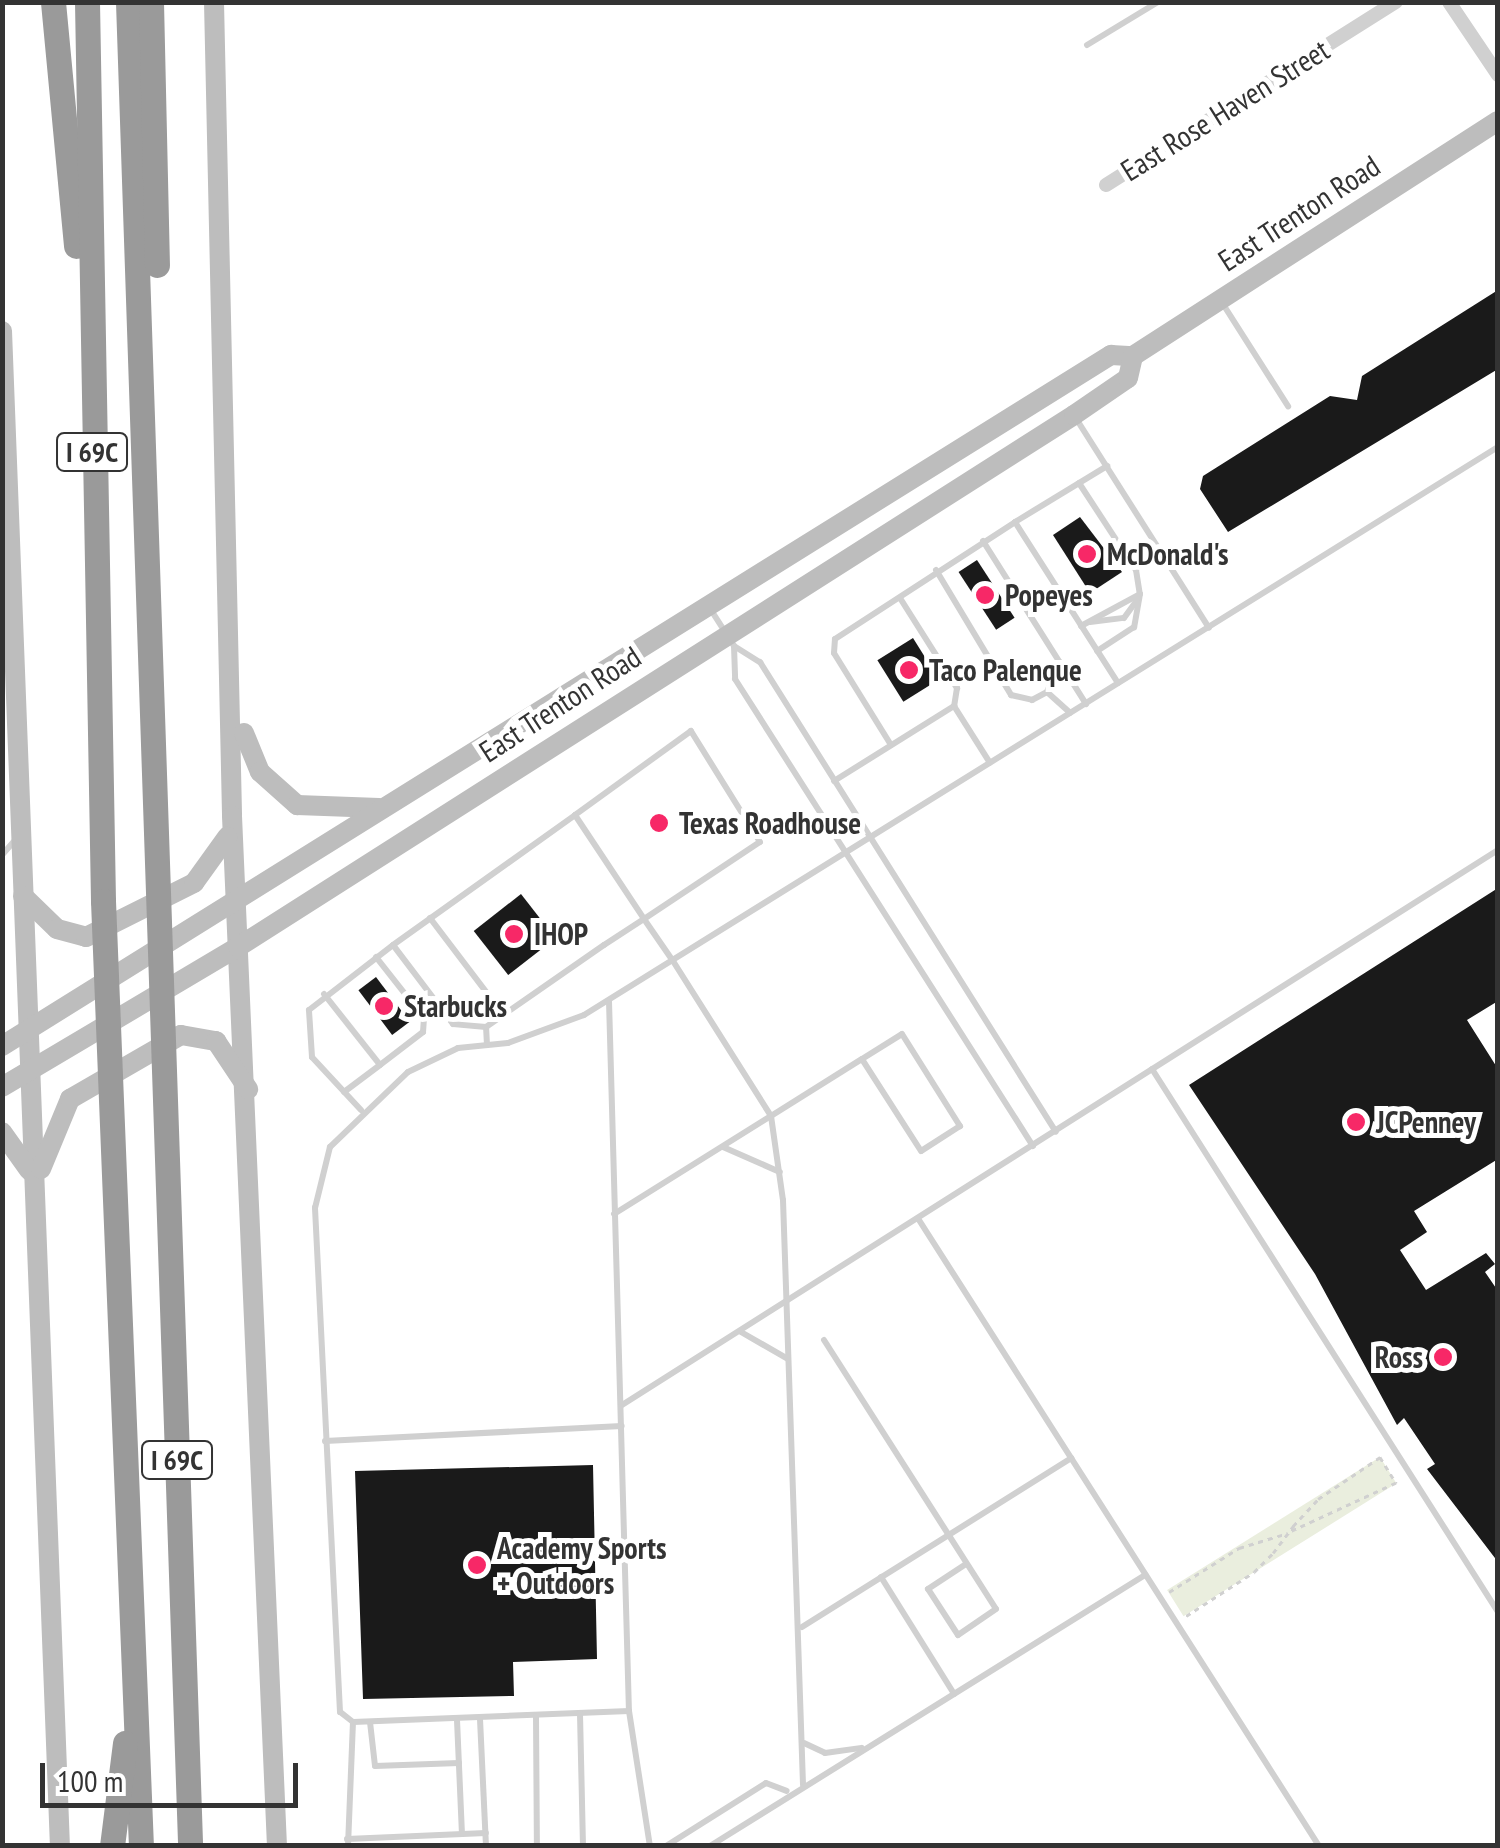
<!DOCTYPE html>
<html>
<head>
<meta charset="utf-8">
<style>
  body { margin:0 }
  #map { position:relative; width:1500px; height:1848px; overflow:hidden; background:#fff; font-family:"PT Sans Narrow",sans-serif }
  div>[style] { position:absolute }
  [style*='--x'] { left:calc(var(--x)*1px); top:calc(var(--y)*1px); width:calc(var(--w)*1px); rotate:calc(var(--a)*1deg) }
  .green>* { inset:0; background:#eaeede; transform-origin:0 0 }
  .building>* { inset:0; background:#1a1a1a; transform-origin:0 0 }
  .path>* { height:2.5px; margin-top:-1.25px; transform-origin:0; background:repeating-linear-gradient(90deg,#d0d0d0 0 5px,transparent 0 10px) }
  .lane>* { height:6px; margin:-3px; padding:0 3px; transform-origin:3px; border-radius:3px; background:#d0d0d0 }
  .street>* { height:14px; margin:-7px; padding:0 7px; transform-origin:7px; border-radius:7px; background:#d0d0d0 }
  .secondary>* { height:20px; margin:-10px; padding:0 10px; transform-origin:10px; border-radius:10px; background:#bdbdbd }
  .highway>* { height:25px; margin:-12.5px; padding:0 12.5px; transform-origin:12.5px; border-radius:12.5px; background:#9a9a9a }
  .dots>* { width:28px; height:28px; translate:-50% -50%; box-sizing:border-box; border:5px solid #fff; border-radius:50% }
  span { translate:-50% -50%; white-space:nowrap; text-align:center; line-height:1.15; -webkit-text-stroke:10px #fff; paint-order:stroke }
  .shield-label span { padding:2px 8px; background:#fff; border:2px solid; border-radius:8px; -webkit-text-stroke-width:0 }
  .shield-label { font-size:28px; color:#333; font-weight:700 }
  .street-label { font-size:30px; color:#333 }
  .poi-label { font-size:30px; color:#333; font-weight:700 }
  .left { translate:0 -50%; text-align:left }
  .right { translate:-100% -50%; text-align:right }
  .frame { position:absolute; inset:0; border:5px solid #333; pointer-events:none }
  .scale { position:absolute; left:40px; top:1763px; width:258px; height:45px; box-sizing:border-box; border:5px solid #333; border-top:0; padding-left:12px; font-size:30px; line-height:35px; white-space:nowrap; color:#333; -webkit-text-stroke:8px #fff; paint-order:stroke }
</style>
</head>
<body>
<div id="map">
  <div class="green">
    <i style="left:1380px;top:1457px;width:31px;height:251px;rotate:58deg"></i>
  </div>
  <div class="building">
    <i style="clip-path:polygon(1498px 290px,1498px 369px,1228px 532px,1200px 489px,1203px 476px,1330px 396px,1357px 400px,1362px 376px)"></i>
    <i style="clip-path:polygon(1080px 517px,1122px 572px,1090px 593px,1053px 535px)"></i>
    <i style="left:977px;top:560px;width:69px;height:22px;rotate:57deg"></i>
    <i style="left:913px;top:638px;width:49px;height:42px;rotate:58deg"></i>
    <i style="clip-path:polygon(1498px 888px,1498px 1001px,1467px 1020px,1498px 1069px,1498px 1159px,1414px 1211px,1427px 1232px,1400px 1250px,1426px 1290px,1486px 1253px,1495px 1264px,1485px 1272px,1498px 1291px,1498px 1562px,1427px 1469px,1435px 1464px,1404px 1418px,1397px 1425px,1315px 1274px,1189px 1085px)"></i>
    <i style="left:521px;top:894px;width:56px;height:60px;rotate:52deg"></i>
    <i style="left:376px;top:977px;width:56px;height:22px;rotate:53deg"></i>
    <i style="clip-path:polygon(593px 1465px,597px 1659px,513px 1662px,514px 1696px,363px 1699px,355px 1471px)"></i>
  </div>
  <div class="path">
    <i style="--x:1169;--y:1592;--w:83;--a:-32.2"></i>
    <i style="--x:1239;--y:1548;--w:51;--a:-17"></i>
    <i style="--x:1186;--y:1616;--w:81;--a:-32.9"></i>
    <i style="--x:1254;--y:1572;--w:27;--a:-45"></i>
    <i style="--x:1273;--y:1553;--w:34;--a:-53"></i>
    <i style="--x:1293;--y:1526;--w:37;--a:-47"></i>
    <i style="--x:1318;--y:1499;--w:75;--a:-34.1"></i>
    <i style="--x:1380;--y:1457;--w:31;--a:58"></i>
    <i style="--x:1396;--y:1483;--w:119;--a:155.2"></i>
  </div>
  <div class="lane">
    <i style="--x:1087;--y:45;--w:83;--a:-31.2"></i>
    <i style="--x:1221;--y:301;--w:125;--a:57.5"></i>
    <i style="--x:1077;--y:420;--w:246;--a:57.6"></i>
    <i style="--x:1079;--y:483;--w:104;--a:56.8"></i>
    <i style="--x:1136;--y:570;--w:24;--a:81"></i>
    <i style="--x:1140;--y:594;--w:34;--a:100"></i>
    <i style="--x:1134;--y:627;--w:44;--a:147"></i>
    <i style="--x:1015;--y:522;--w:108;--a:-31.3"></i>
    <i style="--x:983;--y:541;--w:193;--a:57.7"></i>
    <i style="--x:936;--y:570;--w:146;--a:59"></i>
    <i style="--x:1011;--y:695;--w:22;--a:13"></i>
    <i style="--x:1032;--y:700;--w:17;--a:-28"></i>
    <i style="--x:1047;--y:692;--w:33;--a:-69"></i>
    <i style="--x:900;--y:598;--w:107;--a:57.7"></i>
    <i style="--x:957;--y:688;--w:18;--a:99"></i>
    <i style="--x:711;--y:610;--w:43;--a:57.4"></i>
    <i style="--x:734;--y:646;--w:31;--a:32"></i>
    <i style="--x:760;--y:662;--w:555;--a:57.8"></i>
    <i style="--x:1090;--y:622;--w:34;--a:-7"></i>
    <i style="--x:1124;--y:618;--w:22;--a:-54"></i>
    <i style="--x:1081;--y:626;--w:67;--a:-28.5"></i>
    <i style="--x:734;--y:646;--w:33;--a:88"></i>
    <i style="--x:735;--y:679;--w:554;--a:57.46"></i>
    <i style="--x:1047;--y:692;--w:31;--a:42"></i>
    <i style="--x:891;--y:745;--w:108;--a:-121.8"></i>
    <i style="--x:834;--y:653;--w:14;--a:-86"></i>
    <i style="--x:835;--y:639;--w:215;--a:-33"></i>
    <i style="--x:1015;--y:522;--w:191;--a:57.4"></i>
    <i style="--x:834;--y:781;--w:142;--a:-32"></i>
    <i style="--x:954;--y:706;--w:67;--a:57.7"></i>
    <i style="--x:2;--y:855;--w:18;--a:-49"></i>
    <i style="--x:430;--y:918;--w:121;--a:52.8"></i>
    <i style="--x:376;--y:957;--w:78;--a:51.8"></i>
    <i style="--x:424;--y:1018;--w:14;--a:94"></i>
    <i style="--x:423;--y:1032;--w:54;--a:142.5"></i>
    <i style="--x:324;--y:994;--w:90;--a:51.7"></i>
    <i style="--x:380;--y:1065;--w:45;--a:143.1"></i>
    <i style="--x:609;--y:1001;--w:710;--a:88.39"></i>
    <i style="--x:629;--y:1711;--w:137;--a:81.2"></i>
    <i style="--x:486;--y:1027;--w:33;--a:-175"></i>
    <i style="--x:453;--y:1024;--w:99;--a:-127.2"></i>
    <i style="--x:393;--y:945;--w:224;--a:-35.5"></i>
    <i style="--x:487;--y:1045;--w:18;--a:-93"></i>
    <i style="--x:486;--y:1027;--w:144;--a:-34.8"></i>
    <i style="--x:604;--y:945;--w:48;--a:-33"></i>
    <i style="--x:644;--y:919;--w:139;--a:-33.6"></i>
    <i style="--x:760;--y:842;--w:131;--a:-121.9"></i>
    <i style="--x:691;--y:731;--w:143;--a:144.1"></i>
    <i style="--x:575;--y:815;--w:125;--a:56.4"></i>
    <i style="--x:644;--y:919;--w:51;--a:55.4"></i>
    <i style="--x:673;--y:961;--w:183;--a:57.7"></i>
    <i style="--x:771;--y:1116;--w:85;--a:81.9"></i>
    <i style="--x:783;--y:1200;--w:585;--a:88.04"></i>
    <i style="--x:1152;--y:1069;--w:644;--a:57.49"></i>
    <i style="--x:361;--y:1110;--w:72;--a:-132.8"></i>
    <i style="--x:312;--y:1057;--w:47;--a:-93.7"></i>
    <i style="--x:309;--y:1010;--w:106;--a:-37.7"></i>
    <i style="--x:723;--y:1147;--w:62;--a:23.7"></i>
    <i style="--x:614;--y:1214;--w:185;--a:-32"></i>
    <i style="--x:771;--y:1116;--w:107;--a:-32.1"></i>
    <i style="--x:862;--y:1059;--w:47;--a:-32"></i>
    <i style="--x:902;--y:1034;--w:109;--a:57.8"></i>
    <i style="--x:960;--y:1126;--w:46;--a:147.3"></i>
    <i style="--x:921;--y:1151;--w:109;--a:-122.7"></i>
    <i style="--x:919;--y:1220;--w:743;--a:57.42"></i>
    <i style="--x:741;--y:1332;--w:54;--a:29.9"></i>
    <i style="--x:824;--y:1340;--w:319;--a:57.4"></i>
    <i style="--x:996;--y:1609;--w:46;--a:145.6"></i>
    <i style="--x:958;--y:1635;--w:55;--a:-123.1"></i>
    <i style="--x:928;--y:1589;--w:45;--a:-33.3"></i>
    <i style="--x:622;--y:1405;--w:1037;--a:-32.36"></i>
    <i style="--x:325;--y:1441;--w:297;--a:-2.9"></i>
    <i style="--x:881;--y:1577;--w:138;--a:58"></i>
    <i style="--x:802;--y:1627;--w:318;--a:-32.1"></i>
    <i style="--x:629;--y:1711;--w:276;--a:177.7"></i>
    <i style="--x:353;--y:1722;--w:16;--a:-142"></i>
    <i style="--x:340;--y:1712;--w:505;--a:-92.84"></i>
    <i style="--x:315;--y:1208;--w:63;--a:-76.2"></i>
    <i style="--x:330;--y:1147;--w:108;--a:-43.9"></i>
    <i style="--x:408;--y:1072;--w:55;--a:-25.6"></i>
    <i style="--x:458;--y:1048;--w:50;--a:-5.7"></i>
    <i style="--x:508;--y:1043;--w:81;--a:-20.2"></i>
    <i style="--x:584;--y:1015;--w:1076;--a:-31.86"></i>
    <i style="--x:580;--y:1714;--w:132;--a:88.7"></i>
    <i style="--x:536;--y:1716;--w:130;--a:89.6"></i>
    <i style="--x:480;--y:1719;--w:127;--a:87.3"></i>
    <i style="--x:457;--y:1720;--w:114;--a:87.5"></i>
    <i style="--x:370;--y:1722;--w:44;--a:83.5"></i>
    <i style="--x:375;--y:1766;--w:84;--a:-2"></i>
    <i style="--x:804;--y:1743;--w:23;--a:25"></i>
    <i style="--x:825;--y:1753;--w:37;--a:-8"></i>
    <i style="--x:347;--y:1839;--w:139;--a:-2.5"></i>
    <i style="--x:348;--y:1846;--w:123;--a:-87.7"></i>
    <i style="--x:666;--y:1846;--w:118;--a:-32.2"></i>
    <i style="--x:766;--y:1783;--w:22;--a:21"></i>
    <i style="--x:710;--y:1846;--w:513;--a:-31.92"></i>
  </div>
  <div class="street">
    <i style="--x:1449;--y:2;--w:88;--a:56.1"></i>
    <i style="--x:1106;--y:185;--w:343;--a:-32.3"></i>
  </div>
  <div class="secondary">
    <i style="--x:214;--y:2;--w:814;--a:88.73"></i>
    <i style="--x:232;--y:816;--w:1031;--a:87.5"></i>
    <i style="--x:2;--y:331;--w:1516;--a:87.81"></i>
    <i style="--x:244;--y:733;--w:42;--a:67.7"></i>
    <i style="--x:260;--y:772;--w:50;--a:41.7"></i>
    <i style="--x:297;--y:805;--w:82;--a:2.1"></i>
    <i style="--x:23;--y:896;--w:47;--a:44.1"></i>
    <i style="--x:57;--y:929;--w:30;--a:15"></i>
    <i style="--x:86;--y:937;--w:121;--a:-26.6"></i>
    <i style="--x:194;--y:883;--w:57;--a:-54.3"></i>
    <i style="--x:2;--y:1046;--w:1307;--a:-31.93"></i>
    <i style="--x:1111;--y:355;--w:22;--a:3"></i>
    <i style="--x:1133;--y:356;--w:434;--a:-32.8"></i>
    <i style="--x:2;--y:1087;--w:274;--a:-30.7"></i>
    <i style="--x:238;--y:947;--w:991;--a:-32.47"></i>
    <i style="--x:1074;--y:415;--w:65;--a:-34.4"></i>
    <i style="--x:1128;--y:378;--w:23;--a:-77"></i>
    <i style="--x:2;--y:1132;--w:47;--a:54.6"></i>
    <i style="--x:41;--y:1169;--w:76;--a:-67.5"></i>
    <i style="--x:70;--y:1099;--w:128;--a:-30"></i>
    <i style="--x:181;--y:1035;--w:36;--a:10"></i>
    <i style="--x:216;--y:1041;--w:58;--a:56.3"></i>
  </div>
  <div class="highway">
    <i style="--x:53;--y:2;--w:245;--a:84.6"></i>
    <i style="--x:87;--y:2;--w:899;--a:88.98"></i>
    <i style="--x:103;--y:901;--w:946;--a:87.7"></i>
    <i style="--x:128;--y:2;--w:1845;--a:88.07"></i>
    <i style="--x:151;--y:2;--w:263;--a:88.7"></i>
    <i style="--x:112;--y:1846;--w:104;--a:-82.8"></i>
  </div>
  <div class="dots">
    <i style="left:1087px;top:554px;background:#f72867"></i>
    <i style="left:985px;top:595px;background:#f72867"></i>
    <i style="left:909px;top:670px;background:#f72867"></i>
    <i style="left:659px;top:823px;background:#f72867"></i>
    <i style="left:514px;top:934px;background:#f72867"></i>
    <i style="left:384px;top:1006px;background:#f72867"></i>
    <i style="left:1356px;top:1122px;background:#f72867"></i>
    <i style="left:1443px;top:1357px;background:#f72867"></i>
    <i style="left:477px;top:1565px;background:#f72867"></i>
  </div>
  <div class="shield-label">
    <span style="left:92px;top:452px">I 69C</span>
    <span style="left:177px;top:1460px">I 69C</span>
  </div>
  <div class="street-label">
    <span style="left:1225px;top:110px;rotate:-32deg">East Rose Haven Street</span>
    <span style="left:1299px;top:213px;rotate:-33deg">East Trenton Road</span>
    <span style="left:560px;top:704px;rotate:-33deg">East Trenton Road</span>
  </div>
  <div class="poi-label">
    <span class="left" style="left:1107px;top:554px">McDonald's</span>
    <span class="left" style="left:1005px;top:595px">Popeyes</span>
    <span class="left" style="left:929px;top:670px">Taco Palenque</span>
    <span class="left" style="left:679px;top:823px">Texas Roadhouse</span>
    <span class="left" style="left:534px;top:934px">IHOP</span>
    <span class="left" style="left:404px;top:1006px">Starbucks</span>
    <span class="left" style="left:1376px;top:1122px">JCPenney</span>
    <span class="right" style="left:1423px;top:1357px">Ross</span>
    <span class="left" style="left:497px;top:1565px">Academy Sports<br>+ Outdoors</span>
  </div>
  <div class="frame"></div>
  <div class="scale">100 m</div>
</div>
</body>
</html>
